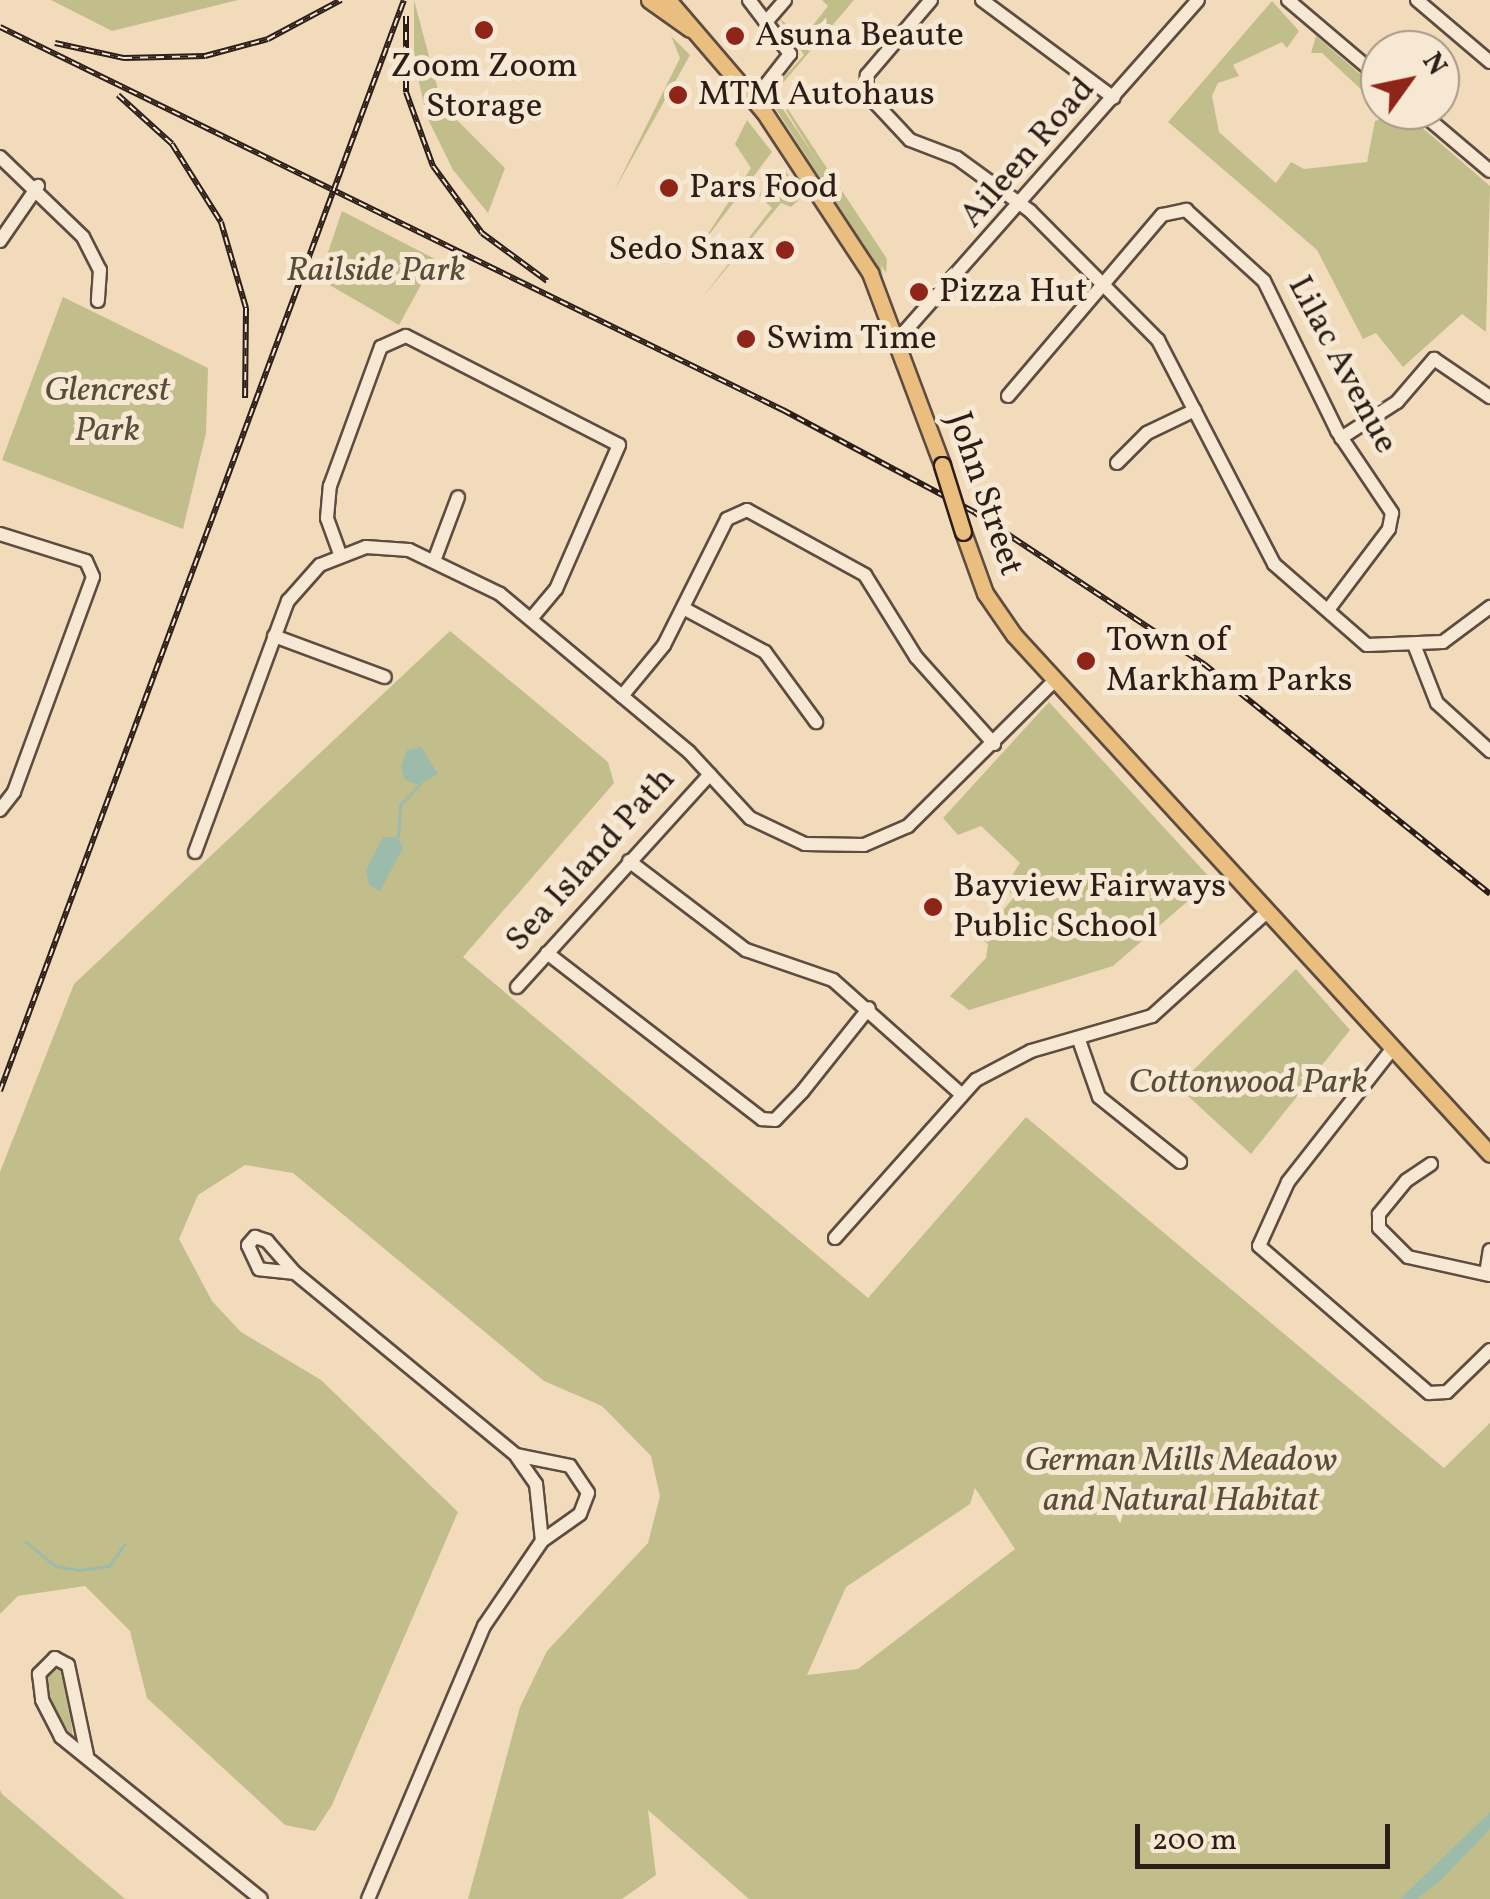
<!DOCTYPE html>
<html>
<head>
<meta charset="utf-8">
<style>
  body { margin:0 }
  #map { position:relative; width:1490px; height:1899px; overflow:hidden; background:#f2dbbb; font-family:Vollkorn,serif }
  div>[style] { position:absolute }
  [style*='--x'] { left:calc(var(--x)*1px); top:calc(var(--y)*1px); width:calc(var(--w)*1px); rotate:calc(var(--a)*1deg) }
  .green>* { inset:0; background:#c2be8b }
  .water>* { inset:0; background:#9cbbab }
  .stream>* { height:2.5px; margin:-1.25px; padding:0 1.25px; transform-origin:1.25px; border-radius:1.25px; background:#9cbbab }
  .roads { filter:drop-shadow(2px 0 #5e4c40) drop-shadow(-2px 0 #5e4c40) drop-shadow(0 2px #5e4c40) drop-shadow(0 -2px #5e4c40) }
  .minor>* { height:12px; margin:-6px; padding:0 6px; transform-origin:6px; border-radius:6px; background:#f7e8d3 }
  .major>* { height:15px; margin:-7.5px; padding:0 7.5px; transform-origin:7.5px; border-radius:7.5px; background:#e9be7e }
  .rail>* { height:6px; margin-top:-3px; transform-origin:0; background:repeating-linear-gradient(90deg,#f7e8d3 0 8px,#2c1d17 0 16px); box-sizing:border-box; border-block:2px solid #2c1d17 }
  .bridges { filter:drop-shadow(2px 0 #2c1d17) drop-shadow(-2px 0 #2c1d17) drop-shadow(0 2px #2c1d17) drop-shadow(0 -2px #2c1d17) }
  .major-bridge>* { height:15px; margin:-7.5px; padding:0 7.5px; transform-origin:7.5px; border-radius:7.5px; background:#e9be7e }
  .dots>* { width:28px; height:28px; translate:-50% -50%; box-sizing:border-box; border:5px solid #f7e8d3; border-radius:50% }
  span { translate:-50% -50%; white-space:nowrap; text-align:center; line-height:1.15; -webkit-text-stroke:10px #f7e8d3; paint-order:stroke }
  .poi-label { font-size:35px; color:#2c1d17 }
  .left { translate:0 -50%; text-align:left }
  .right { translate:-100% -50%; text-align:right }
  .street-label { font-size:35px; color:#2c1d17 }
  .park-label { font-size:35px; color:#594d3a; font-style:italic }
  .north { position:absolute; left:1360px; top:30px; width:100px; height:100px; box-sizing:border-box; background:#f7e8d3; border:2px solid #a69788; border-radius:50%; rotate:57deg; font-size:28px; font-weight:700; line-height:40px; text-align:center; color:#2c1d17 }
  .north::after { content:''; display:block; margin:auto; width:35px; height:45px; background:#8f2418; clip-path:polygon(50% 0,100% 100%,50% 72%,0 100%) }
  .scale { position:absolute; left:1135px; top:1824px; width:255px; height:45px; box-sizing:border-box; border:5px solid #2c1d17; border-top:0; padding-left:12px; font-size:30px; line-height:35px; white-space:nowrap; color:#2c1d17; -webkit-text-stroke:8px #f7e8d3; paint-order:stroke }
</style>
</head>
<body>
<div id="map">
  <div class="green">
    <i style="clip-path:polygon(51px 0,238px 0,112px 31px)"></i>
    <i style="clip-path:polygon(414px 0,442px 105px,505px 168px,488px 213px,453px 170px,427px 117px,414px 61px)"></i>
    <i style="clip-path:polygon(822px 0,854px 0,776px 91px,887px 259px,886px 273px,773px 89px,804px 55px,779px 18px,803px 38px,828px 6px)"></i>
    <i style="clip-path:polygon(1272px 1px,1299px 31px,1287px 48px,1282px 42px,1233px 65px,1239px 76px,1218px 83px,1212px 96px,1219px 132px,1276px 183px,1291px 162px,1304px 169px,1367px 162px,1375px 121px,1403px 111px,1490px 186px,1486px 332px,1462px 314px,1403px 367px,1376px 333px,1363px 339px,1317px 250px,1168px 122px)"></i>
    <i style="clip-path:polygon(671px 36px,690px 55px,614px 191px,680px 58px)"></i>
    <i style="clip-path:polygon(1316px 36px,1380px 91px,1380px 107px,1322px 53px,1311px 53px)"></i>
    <i style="clip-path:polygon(771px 91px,879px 254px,883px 276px,772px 103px)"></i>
    <i style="clip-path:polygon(747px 120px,772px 152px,696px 252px,751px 168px,735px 144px)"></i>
    <i style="clip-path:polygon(785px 170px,802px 197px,791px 207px,781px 203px,701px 299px,772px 208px,758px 195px)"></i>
    <i style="clip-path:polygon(342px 211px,435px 259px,399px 325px,319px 279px)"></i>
    <i style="clip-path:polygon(63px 297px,208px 368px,206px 433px,183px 529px,2px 460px)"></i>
    <i style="clip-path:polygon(evenodd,450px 631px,608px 762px,614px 783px,463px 957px,868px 1298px,1026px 1117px,1444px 1468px,1490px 1423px,1490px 1899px,749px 1899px,648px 1810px,656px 1875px,622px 1899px,468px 1899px,520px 1707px,547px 1651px,648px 1543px,660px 1496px,651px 1456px,602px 1406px,544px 1381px,293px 1173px,245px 1165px,198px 1195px,179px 1239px,212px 1301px,241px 1332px,321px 1380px,458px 1512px,332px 1805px,315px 1831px,285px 1825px,147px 1698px,130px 1631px,85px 1586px,18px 1596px,0 1614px,0 1172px,74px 984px,450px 631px,975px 1488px,1015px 1549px,858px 1669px,807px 1675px,846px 1587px,970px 1504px,975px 1488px)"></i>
    <i style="clip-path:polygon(1049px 702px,1212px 880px,1113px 966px,969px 1010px,950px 996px,986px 958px,988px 944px,980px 938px,1015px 896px,1004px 888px,1020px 863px,981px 826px,958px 835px,943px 818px)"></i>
    <i style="clip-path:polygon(1296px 969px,1350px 1030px,1251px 1154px,1177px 1086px)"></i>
    <i style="clip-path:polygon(58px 1662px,66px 1671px,73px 1738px,47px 1697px,45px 1672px)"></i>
    <i style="clip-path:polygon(0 1790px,2px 1794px,125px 1899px,0 1899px)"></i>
  </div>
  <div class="water">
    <i style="clip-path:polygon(421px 747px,438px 774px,419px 785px,405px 780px,401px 766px,407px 750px)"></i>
    <i style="clip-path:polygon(383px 837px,398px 837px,403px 848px,380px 891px,369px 885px,366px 870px)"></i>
    <i style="clip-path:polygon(1490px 1812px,1490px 1829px,1440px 1881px,1417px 1899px,1400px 1899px)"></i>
  </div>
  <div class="stream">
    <i style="--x:398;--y:837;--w:32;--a:-86"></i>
    <i style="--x:400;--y:805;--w:28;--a:-46"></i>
    <i style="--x:26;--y:1542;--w:38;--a:39"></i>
    <i style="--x:56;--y:1566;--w:23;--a:10"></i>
    <i style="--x:79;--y:1570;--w:30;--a:-8"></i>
    <i style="--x:109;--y:1566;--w:26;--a:-54"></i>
  </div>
  <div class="roads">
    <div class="minor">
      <i style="--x:749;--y:0;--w:68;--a:52.8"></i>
      <i style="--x:790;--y:54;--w:58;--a:128"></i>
      <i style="--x:931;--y:0;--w:99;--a:130.5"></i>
      <i style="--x:867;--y:75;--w:18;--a:93"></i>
      <i style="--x:866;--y:93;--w:64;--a:46.9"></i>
      <i style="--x:910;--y:140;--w:50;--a:21"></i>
      <i style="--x:957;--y:158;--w:90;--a:36"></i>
      <i style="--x:1030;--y:211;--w:182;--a:45.2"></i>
      <i style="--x:1158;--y:340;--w:252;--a:62.6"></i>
      <i style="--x:1274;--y:564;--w:123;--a:41.1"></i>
      <i style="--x:1367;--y:645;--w:76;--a:-2.3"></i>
      <i style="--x:1443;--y:642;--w:59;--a:-36.7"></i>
      <i style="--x:982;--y:0;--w:164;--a:36.6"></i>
      <i style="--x:1288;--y:0;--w:121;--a:40.3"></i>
      <i style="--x:1417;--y:0;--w:96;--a:40.3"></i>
      <i style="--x:766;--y:22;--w:29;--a:-49"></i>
      <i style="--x:1418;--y:110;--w:94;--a:40.3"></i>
      <i style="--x:0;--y:157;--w:115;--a:43.9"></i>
      <i style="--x:83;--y:237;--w:37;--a:63"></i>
      <i style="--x:100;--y:270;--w:31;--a:94"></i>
      <i style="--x:0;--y:241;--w:67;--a:-55.4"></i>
      <i style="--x:899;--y:338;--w:451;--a:-48.5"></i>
      <i style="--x:1008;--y:396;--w:238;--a:-49.6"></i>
      <i style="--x:1162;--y:215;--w:25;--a:-12"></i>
      <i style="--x:1186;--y:210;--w:105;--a:42.3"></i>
      <i style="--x:1264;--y:281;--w:167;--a:64"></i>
      <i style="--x:1337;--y:431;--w:99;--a:56.1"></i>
      <i style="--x:1392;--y:513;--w:16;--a:101"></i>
      <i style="--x:1389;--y:529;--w:101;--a:127"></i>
      <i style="--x:1341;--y:438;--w:67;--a:-32.7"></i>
      <i style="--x:1397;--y:402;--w:57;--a:-49.3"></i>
      <i style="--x:1434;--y:359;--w:68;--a:34.2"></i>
      <i style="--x:1117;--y:463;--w:42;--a:-45"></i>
      <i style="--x:1147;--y:433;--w:53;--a:-25.6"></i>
      <i style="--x:0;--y:534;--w:90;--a:17.4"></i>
      <i style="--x:86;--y:561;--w:17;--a:66"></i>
      <i style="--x:93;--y:577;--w:229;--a:110.2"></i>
      <i style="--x:14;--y:792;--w:23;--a:128"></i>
      <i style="--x:340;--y:554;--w:38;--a:-110"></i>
      <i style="--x:327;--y:518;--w:32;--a:-85"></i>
      <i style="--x:330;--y:486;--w:148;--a:-69.9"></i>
      <i style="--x:381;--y:347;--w:27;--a:-24"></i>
      <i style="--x:406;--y:336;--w:239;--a:27.1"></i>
      <i style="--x:619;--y:445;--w:157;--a:113.6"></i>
      <i style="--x:556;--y:589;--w:39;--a:130"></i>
      <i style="--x:434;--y:561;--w:68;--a:-69.4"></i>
      <i style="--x:683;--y:608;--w:93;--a:28.2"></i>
      <i style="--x:765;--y:652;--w:87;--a:53.9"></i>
      <i style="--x:274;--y:636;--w:118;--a:20.3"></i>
      <i style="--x:1415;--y:647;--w:60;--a:68.6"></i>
      <i style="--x:1437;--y:703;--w:72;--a:42.2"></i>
      <i style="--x:622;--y:696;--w:66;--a:-50.5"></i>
      <i style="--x:664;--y:645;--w:141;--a:-63.4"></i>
      <i style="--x:727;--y:519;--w:22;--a:-24"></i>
      <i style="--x:747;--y:510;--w:135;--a:28.8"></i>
      <i style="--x:865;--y:575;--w:97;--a:58.1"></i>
      <i style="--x:916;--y:657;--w:117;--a:48.1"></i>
      <i style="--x:195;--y:852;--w:268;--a:-69.7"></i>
      <i style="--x:288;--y:601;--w:48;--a:-48.4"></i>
      <i style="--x:320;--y:565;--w:49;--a:-21.4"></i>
      <i style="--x:366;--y:547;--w:43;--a:4"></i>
      <i style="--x:409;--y:550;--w:101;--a:25.8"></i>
      <i style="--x:500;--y:594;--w:246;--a:39.9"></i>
      <i style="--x:689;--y:752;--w:90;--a:47.3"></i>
      <i style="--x:750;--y:818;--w:61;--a:25.3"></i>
      <i style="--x:805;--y:844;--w:59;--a:1"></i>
      <i style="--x:864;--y:845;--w:48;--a:-23.4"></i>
      <i style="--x:908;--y:826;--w:207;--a:-44.8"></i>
      <i style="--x:629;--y:861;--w:147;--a:37.3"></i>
      <i style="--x:746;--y:950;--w:92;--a:19"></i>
      <i style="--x:833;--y:980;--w:171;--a:41.7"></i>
      <i style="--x:547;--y:953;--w:272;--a:37.7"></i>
      <i style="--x:762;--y:1119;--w:13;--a:4"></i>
      <i style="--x:775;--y:1120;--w:39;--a:-46"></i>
      <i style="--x:802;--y:1092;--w:107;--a:-51.4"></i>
      <i style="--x:517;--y:987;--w:287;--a:-47.8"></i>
      <i style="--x:1079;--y:1040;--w:60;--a:70.7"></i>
      <i style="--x:1099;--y:1097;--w:104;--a:38.7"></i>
      <i style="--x:1393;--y:1048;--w:170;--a:128.1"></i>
      <i style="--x:1288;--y:1182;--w:70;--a:114.4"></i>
      <i style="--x:1259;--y:1246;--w:225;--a:40.9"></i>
      <i style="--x:1429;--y:1393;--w:18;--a:-3"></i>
      <i style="--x:1447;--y:1392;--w:60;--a:-44.3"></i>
      <i style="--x:1431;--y:1164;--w:30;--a:146"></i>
      <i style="--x:1406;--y:1181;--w:43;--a:129.3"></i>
      <i style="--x:1379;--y:1214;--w:14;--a:90"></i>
      <i style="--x:1379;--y:1228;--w:41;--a:45"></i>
      <i style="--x:1408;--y:1257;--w:84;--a:12.4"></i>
      <i style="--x:835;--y:1238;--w:212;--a:-48.3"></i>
      <i style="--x:976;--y:1080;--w:62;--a:-27.8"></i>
      <i style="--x:1031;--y:1051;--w:126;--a:-16.1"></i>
      <i style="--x:1152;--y:1016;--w:156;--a:-42.2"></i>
      <i style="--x:295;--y:1273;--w:36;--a:-174"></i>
      <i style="--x:259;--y:1269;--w:26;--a:-115"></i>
      <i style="--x:248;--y:1245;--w:11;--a:-49"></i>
      <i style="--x:255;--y:1237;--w:13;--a:18"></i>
      <i style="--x:267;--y:1241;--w:43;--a:48.8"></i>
      <i style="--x:295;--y:1273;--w:286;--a:39.5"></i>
      <i style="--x:516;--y:1455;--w:55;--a:11.5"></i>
      <i style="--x:570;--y:1466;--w:32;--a:56"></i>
      <i style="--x:588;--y:1493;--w:22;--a:111"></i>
      <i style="--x:580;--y:1514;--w:47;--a:144.6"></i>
      <i style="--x:542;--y:1541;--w:103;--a:124.3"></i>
      <i style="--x:484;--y:1626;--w:297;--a:113"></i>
      <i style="--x:1486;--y:1274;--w:24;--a:-81"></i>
      <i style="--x:517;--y:1457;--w:33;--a:55"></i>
      <i style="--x:536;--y:1484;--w:57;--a:84"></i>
      <i style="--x:87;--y:1755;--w:92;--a:-101.9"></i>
      <i style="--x:68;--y:1665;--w:15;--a:-152"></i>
      <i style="--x:55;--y:1658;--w:23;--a:135"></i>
      <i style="--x:39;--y:1674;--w:26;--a:83"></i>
      <i style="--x:42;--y:1700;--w:42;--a:62.8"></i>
      <i style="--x:61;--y:1737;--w:257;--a:39"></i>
    </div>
    <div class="major">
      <i style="--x:649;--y:0;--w:50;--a:35.3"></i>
      <i style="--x:668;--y:0;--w:148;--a:49.4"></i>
      <i style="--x:764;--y:112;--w:193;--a:56.6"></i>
      <i style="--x:870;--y:273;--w:205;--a:69.4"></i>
      <i style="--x:963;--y:532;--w:65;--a:70.2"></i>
      <i style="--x:985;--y:593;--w:51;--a:55.4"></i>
      <i style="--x:1014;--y:635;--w:704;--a:47.47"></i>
    </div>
  </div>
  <div class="rail">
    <i style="--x:406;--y:16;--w:76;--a:90"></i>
    <i style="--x:406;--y:92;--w:79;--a:70"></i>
    <i style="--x:433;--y:166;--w:83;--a:53.8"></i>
    <i style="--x:482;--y:233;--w:81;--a:36.4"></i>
    <i style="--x:0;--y:27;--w:872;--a:26.07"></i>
    <i style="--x:783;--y:410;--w:217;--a:28.1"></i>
    <i style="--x:974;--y:512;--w:276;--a:33.5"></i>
    <i style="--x:1204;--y:664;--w:367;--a:38.8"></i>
    <i style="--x:55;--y:43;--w:71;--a:12.3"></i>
    <i style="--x:124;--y:58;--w:81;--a:-1.4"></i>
    <i style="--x:205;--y:56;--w:65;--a:-15.1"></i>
    <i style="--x:268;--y:39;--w:83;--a:-28.1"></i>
    <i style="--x:118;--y:95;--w:73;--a:42.2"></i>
    <i style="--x:172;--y:144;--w:92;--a:57.9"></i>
    <i style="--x:221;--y:222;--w:90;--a:73.8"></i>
    <i style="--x:246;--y:308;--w:90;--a:90.6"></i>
    <i style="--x:0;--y:1091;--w:1163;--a:-69.68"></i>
  </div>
  <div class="bridges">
    <div class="major-bridge">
      <i style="--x:942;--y:465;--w:70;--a:72.6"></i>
    </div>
  </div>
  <div class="dots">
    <i style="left:484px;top:30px;background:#8f2418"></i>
    <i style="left:735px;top:36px;background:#8f2418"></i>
    <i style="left:678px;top:95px;background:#8f2418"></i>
    <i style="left:669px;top:188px;background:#8f2418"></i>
    <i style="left:785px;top:250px;background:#8f2418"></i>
    <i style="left:919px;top:292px;background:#8f2418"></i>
    <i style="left:746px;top:339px;background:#8f2418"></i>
    <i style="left:1086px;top:661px;background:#8f2418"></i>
    <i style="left:933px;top:907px;background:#8f2418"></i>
  </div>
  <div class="poi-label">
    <span class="left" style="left:755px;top:36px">Asuna Beaute</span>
    <span style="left:484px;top:87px">Zoom Zoom<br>Storage</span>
    <span class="left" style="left:698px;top:95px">MTM Autohaus</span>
    <span class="left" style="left:689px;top:188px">Pars Food</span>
    <span class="right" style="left:765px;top:250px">Sedo Snax</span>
    <span class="left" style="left:939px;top:292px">Pizza Hut</span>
    <span class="left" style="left:766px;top:339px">Swim Time</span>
    <span class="left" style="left:1106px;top:661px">Town of<br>Markham Parks</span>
    <span class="left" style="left:953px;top:907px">Bayview Fairways<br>Public School</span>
  </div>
  <div class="street-label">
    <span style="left:1028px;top:153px;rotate:-49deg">Aileen Road</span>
    <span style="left:1342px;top:365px;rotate:62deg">Lilac Avenue</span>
    <span style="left:984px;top:494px;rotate:71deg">John Street</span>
    <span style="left:591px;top:860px;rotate:-48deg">Sea Island Path</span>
  </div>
  <div class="park-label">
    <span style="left:376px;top:271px">Railside Park</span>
    <span style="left:107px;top:411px">Glencrest<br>Park</span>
    <span style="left:1248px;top:1083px">Cottonwood Park</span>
    <span style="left:1181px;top:1481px">German Mills Meadow<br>and Natural Habitat</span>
  </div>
  <div class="north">N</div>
  <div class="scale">200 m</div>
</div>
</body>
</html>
